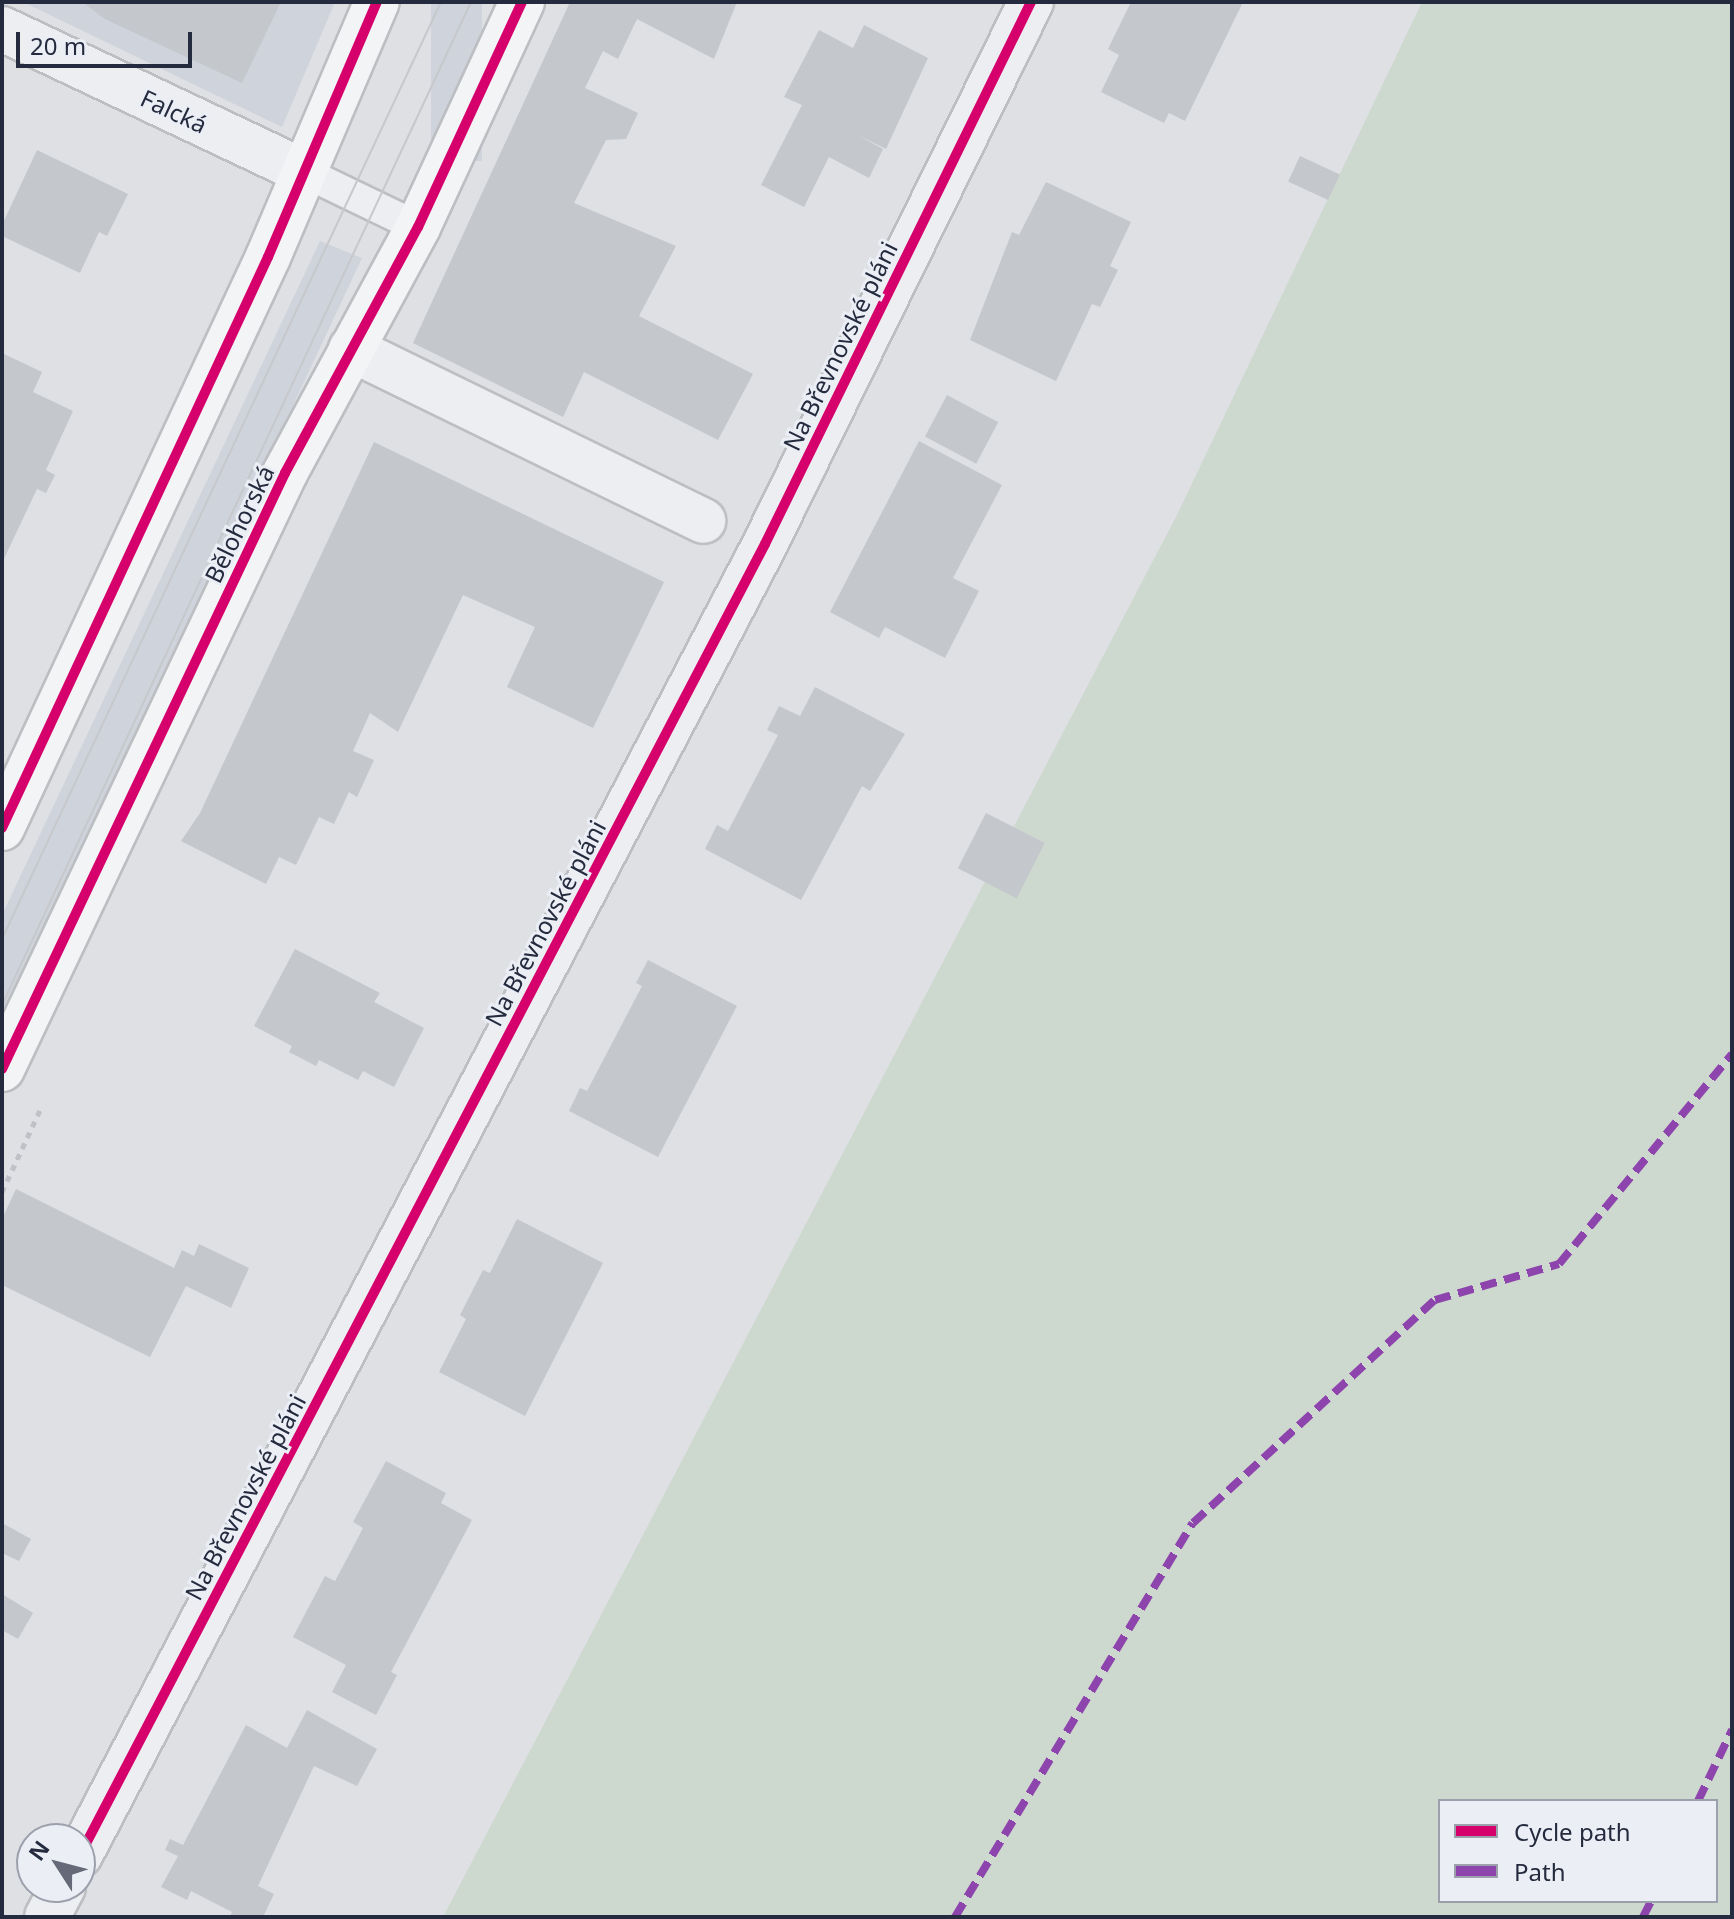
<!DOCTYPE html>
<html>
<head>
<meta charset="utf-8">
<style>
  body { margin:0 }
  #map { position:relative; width:1734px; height:1919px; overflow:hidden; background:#dee0e4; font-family:"Noto Sans",sans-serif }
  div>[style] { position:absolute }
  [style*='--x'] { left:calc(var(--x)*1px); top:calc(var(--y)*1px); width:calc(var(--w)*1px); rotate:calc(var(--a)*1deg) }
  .built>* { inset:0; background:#cfd3db; transform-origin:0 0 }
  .green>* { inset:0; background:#cdd8ce }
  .building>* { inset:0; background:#c4c7cb; transform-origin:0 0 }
  .path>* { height:5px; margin-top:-2.5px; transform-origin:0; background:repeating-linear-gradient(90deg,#c0c1c7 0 6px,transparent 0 12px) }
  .roads { filter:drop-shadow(2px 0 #bcbec2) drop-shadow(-2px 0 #bcbec2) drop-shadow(0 2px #bcbec2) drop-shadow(0 -2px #bcbec2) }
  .service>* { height:30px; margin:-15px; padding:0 15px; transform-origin:15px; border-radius:15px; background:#edeef1 }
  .minor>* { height:44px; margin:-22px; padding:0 22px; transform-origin:22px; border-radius:22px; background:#edeef1 }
  .primary>* { height:44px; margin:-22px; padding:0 22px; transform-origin:22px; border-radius:22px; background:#f2f4f5 }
  .tram>* { height:2px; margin:-1px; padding:0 1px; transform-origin:1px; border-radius:1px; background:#c6c8cc }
  .quiet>* { height:8px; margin-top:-4px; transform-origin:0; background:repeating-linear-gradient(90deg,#8e44ad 0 16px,transparent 0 24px) }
  .cycleway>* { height:10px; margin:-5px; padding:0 5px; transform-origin:5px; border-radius:5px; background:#d6006c }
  span { translate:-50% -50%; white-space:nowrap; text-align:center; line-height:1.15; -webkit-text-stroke:6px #ebeef5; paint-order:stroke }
  .street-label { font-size:24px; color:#252b3e }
  .frame { position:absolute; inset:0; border:4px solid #252b3e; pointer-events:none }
  .legend { position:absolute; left:1438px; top:1799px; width:280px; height:104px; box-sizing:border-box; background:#ebeef5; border:2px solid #9ca0ac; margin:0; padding:10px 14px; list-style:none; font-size:24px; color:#252b3e }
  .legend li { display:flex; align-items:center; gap:16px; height:40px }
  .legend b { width:40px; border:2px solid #9ca0ac }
  .north { position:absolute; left:16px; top:1823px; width:80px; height:80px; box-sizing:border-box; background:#ebeef5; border:2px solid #9ca0ac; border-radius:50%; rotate:306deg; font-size:22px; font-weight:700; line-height:32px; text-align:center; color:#252b3e }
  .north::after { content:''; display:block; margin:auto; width:28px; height:36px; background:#666a78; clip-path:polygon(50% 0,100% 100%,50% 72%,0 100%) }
  .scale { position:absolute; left:16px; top:32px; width:176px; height:36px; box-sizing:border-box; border:4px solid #252b3e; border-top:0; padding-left:10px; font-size:24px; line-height:28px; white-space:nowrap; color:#252b3e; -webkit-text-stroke:6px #ebeef5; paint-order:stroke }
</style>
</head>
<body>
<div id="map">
  <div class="built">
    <i style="clip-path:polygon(23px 2px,335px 2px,282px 127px)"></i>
    <i style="left:431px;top:2px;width:51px;height:159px"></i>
    <i style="clip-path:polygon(320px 241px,362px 258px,56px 912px,13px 1001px,2px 1007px,2px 915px)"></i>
  </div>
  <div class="green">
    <i style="clip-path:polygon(evenodd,1422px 2px,1732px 2px,1732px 1917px,443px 1917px,1177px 515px,1422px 2px,1440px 1801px,1716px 1801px,1716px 1901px,1440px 1901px,1440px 1801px)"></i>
  </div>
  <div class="building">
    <i style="clip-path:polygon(82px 2px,281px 2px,242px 83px,105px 19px)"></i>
    <i style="clip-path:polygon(570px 2px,737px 2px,714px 59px,637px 19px,618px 59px,603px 51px,585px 88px,638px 113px,626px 139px,606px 140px,574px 203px,676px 246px,639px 316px,753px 374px,718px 440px,584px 372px,563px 417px,413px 343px)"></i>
    <i style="clip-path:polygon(1131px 2px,1243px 2px,1185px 121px,1169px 113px,1164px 123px,1101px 92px,1119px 55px,1108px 49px)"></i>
    <i style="clip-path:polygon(864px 25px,928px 58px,886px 149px,856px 134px,883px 149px,869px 178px,829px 157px,804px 207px,761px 185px,802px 105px,784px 97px,819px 30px,853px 48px)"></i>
    <i style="clip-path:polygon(37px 150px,128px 194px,107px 236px,99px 232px,80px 273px,2px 236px,2px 225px)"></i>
    <i style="left:1300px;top:156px;width:44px;height:28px;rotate:25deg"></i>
    <i style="clip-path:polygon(1046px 182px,1131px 222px,1110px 266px,1118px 270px,1100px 307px,1092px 304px,1056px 381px,970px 340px,1012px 232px,1019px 235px)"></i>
    <i style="clip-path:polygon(2px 353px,42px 372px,33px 392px,73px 411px,46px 470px,55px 475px,46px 493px,37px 489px,2px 563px)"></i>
    <i style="left:947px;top:395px;width:58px;height:47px;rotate:28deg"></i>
    <i style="clip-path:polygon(919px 441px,1002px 485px,953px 578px,979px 591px,945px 658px,885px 627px,879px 638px,830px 612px)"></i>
    <i style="clip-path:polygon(374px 442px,664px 582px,593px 728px,507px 687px,535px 627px,463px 595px,398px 732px,370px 713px,353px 751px,374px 760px,357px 797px,349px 792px,334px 824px,319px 817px,296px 865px,279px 857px,266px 884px,181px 841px,200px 813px)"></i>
    <i style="clip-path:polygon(815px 687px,905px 734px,870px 791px,862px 786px,801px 900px,705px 849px,717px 825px,728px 831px,778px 735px,767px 730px,779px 706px,800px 716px)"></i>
    <i style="left:986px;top:813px;width:66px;height:62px;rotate:27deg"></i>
    <i style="clip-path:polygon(295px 949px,380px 993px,374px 1002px,424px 1028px,394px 1087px,363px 1071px,358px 1080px,319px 1060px,316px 1066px,289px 1052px,292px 1046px,254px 1026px)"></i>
    <i style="clip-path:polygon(648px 960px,737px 1006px,658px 1157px,569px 1111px,580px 1088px,587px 1091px,642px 986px,636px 983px)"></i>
    <i style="clip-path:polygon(16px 1189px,174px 1268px,182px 1250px,194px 1256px,199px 1244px,249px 1268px,231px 1308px,186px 1286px,150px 1357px,2px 1285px,2px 1219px)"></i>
    <i style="clip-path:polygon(517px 1219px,603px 1263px,525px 1416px,439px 1372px,466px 1319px,460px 1315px,483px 1270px,490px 1273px)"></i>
    <i style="clip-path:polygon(386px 1461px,446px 1493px,441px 1503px,472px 1520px,391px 1672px,397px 1675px,376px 1715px,332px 1692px,346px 1665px,293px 1637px,325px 1576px,335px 1581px,349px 1555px,363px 1528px,353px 1522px)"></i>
    <i style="clip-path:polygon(2px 1523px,31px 1539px,19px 1561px,2px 1553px)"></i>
    <i style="clip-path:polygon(2px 1594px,33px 1613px,18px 1639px,2px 1630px)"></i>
    <i style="clip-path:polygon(307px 1710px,377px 1749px,357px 1786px,314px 1766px,258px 1886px,274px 1894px,263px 1917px,230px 1917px,232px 1912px,191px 1891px,187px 1900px,161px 1887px,178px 1856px,165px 1850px,170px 1839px,183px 1845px,246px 1725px,287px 1748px)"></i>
  </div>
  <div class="path">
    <i style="--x:2;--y:1192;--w:93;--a:-65.1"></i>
  </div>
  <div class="roads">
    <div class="service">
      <i style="--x:304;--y:172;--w:127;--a:25.8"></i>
    </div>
    <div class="minor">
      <i style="--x:2;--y:29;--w:334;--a:25.3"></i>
      <i style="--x:351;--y:349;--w:392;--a:26"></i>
      <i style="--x:80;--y:1855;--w:1479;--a:-62.41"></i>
      <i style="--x:765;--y:544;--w:604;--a:-63.86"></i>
      <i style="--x:47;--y:1917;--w:34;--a:-62"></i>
    </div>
    <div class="primary">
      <i style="--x:2;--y:828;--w:630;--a:-65.02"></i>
      <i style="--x:268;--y:257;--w:277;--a:-66.9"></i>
      <i style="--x:2;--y:1069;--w:660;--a:-64.6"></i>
      <i style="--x:285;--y:473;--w:280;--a:-61.6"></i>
      <i style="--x:418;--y:227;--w:248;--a:-65.2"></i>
    </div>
  </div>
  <div class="tram">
    <i style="--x:2;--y:939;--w:1035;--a:-64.9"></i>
    <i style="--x:2;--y:1005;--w:1107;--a:-64.94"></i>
  </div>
  <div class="quiet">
    <i style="--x:1698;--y:1801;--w:79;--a:-64.4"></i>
    <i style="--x:955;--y:1917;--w:460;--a:-58.9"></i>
    <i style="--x:1193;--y:1523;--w:329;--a:-42.7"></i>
    <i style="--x:1435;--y:1300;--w:129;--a:-16.2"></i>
    <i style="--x:1559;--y:1264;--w:272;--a:-50.5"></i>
    <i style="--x:1643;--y:1917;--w:18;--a:-63"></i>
  </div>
  <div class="cycleway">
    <i style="--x:2;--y:828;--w:630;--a:-65.02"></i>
    <i style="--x:268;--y:257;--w:277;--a:-66.9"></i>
    <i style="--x:2;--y:1069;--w:660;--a:-64.6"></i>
    <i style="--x:285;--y:473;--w:280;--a:-61.6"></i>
    <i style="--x:418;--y:227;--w:248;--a:-65.2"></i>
    <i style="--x:80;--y:1855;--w:1479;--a:-62.41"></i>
    <i style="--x:765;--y:544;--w:604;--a:-63.86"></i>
  </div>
  <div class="street-label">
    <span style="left:174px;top:111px;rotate:25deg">Falcká</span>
    <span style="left:840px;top:346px;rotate:-64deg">Na Břevnovské pláni</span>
    <span style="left:239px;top:524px;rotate:-64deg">Bělohorská</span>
    <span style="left:545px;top:923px;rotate:-62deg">Na Břevnovské pláni</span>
    <span style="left:245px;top:1497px;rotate:-62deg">Na Břevnovské pláni</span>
  </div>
  <div class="frame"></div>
  <ul class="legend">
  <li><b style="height:10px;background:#d6006c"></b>Cycle path</li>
  <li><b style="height:10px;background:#8e44ad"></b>Path</li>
  </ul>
  <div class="north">N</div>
  <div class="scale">20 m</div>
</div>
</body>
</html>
